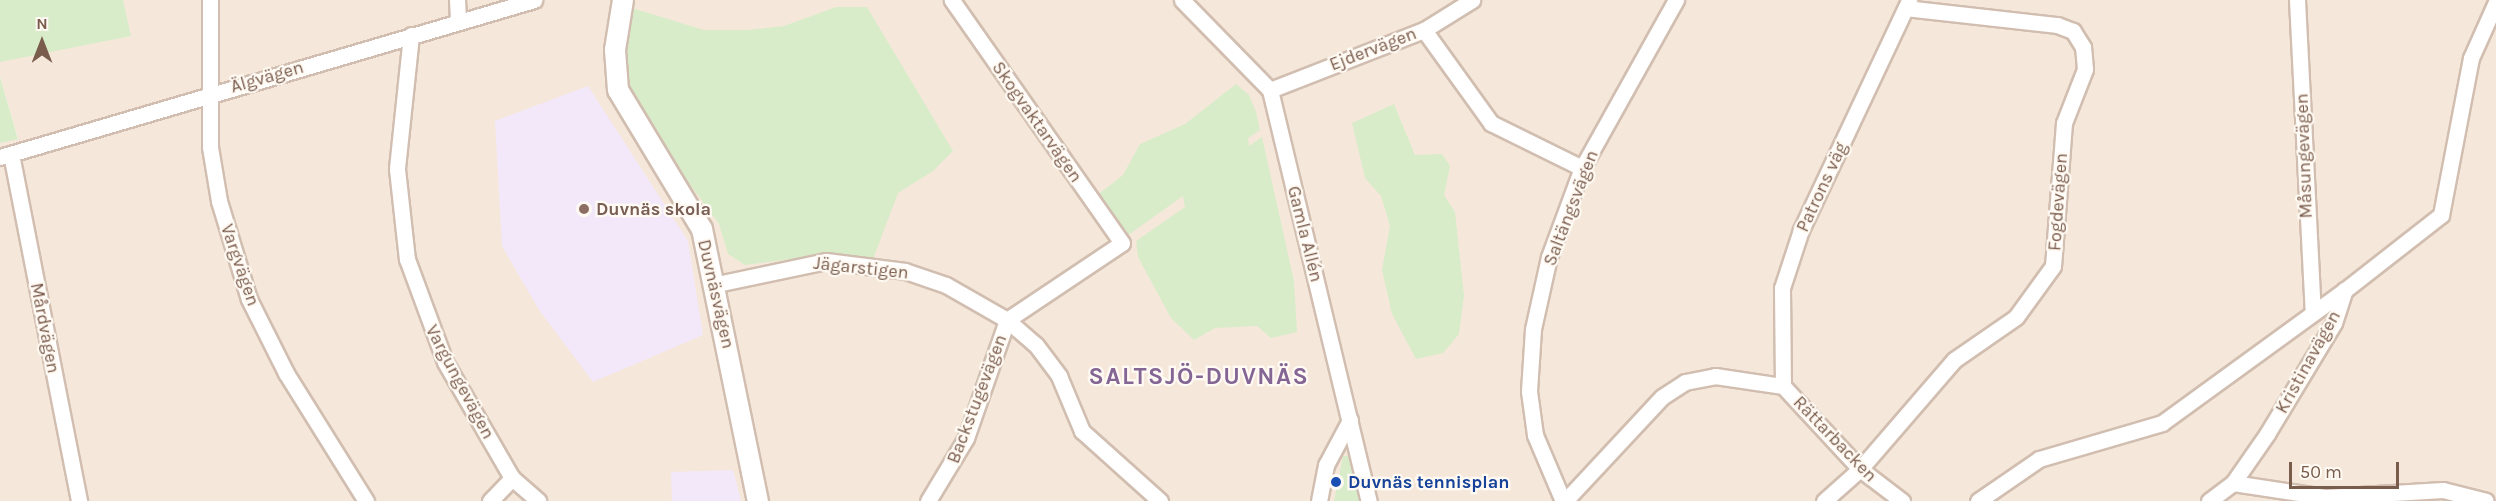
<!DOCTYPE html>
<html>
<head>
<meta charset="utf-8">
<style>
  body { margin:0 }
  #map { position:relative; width:2496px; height:501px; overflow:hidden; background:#fdf6ec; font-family:Karla,sans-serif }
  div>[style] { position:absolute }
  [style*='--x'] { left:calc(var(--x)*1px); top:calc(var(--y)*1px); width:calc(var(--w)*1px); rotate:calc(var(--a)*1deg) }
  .residential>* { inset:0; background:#f5e8da }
  .education>* { inset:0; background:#f3e8fa }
  .green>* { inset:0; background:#d8ecc9 }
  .roads { filter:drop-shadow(2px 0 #d1beb0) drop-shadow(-2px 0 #d1beb0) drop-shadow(0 2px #d1beb0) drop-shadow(0 -2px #d1beb0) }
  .minor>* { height:15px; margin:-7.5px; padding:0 7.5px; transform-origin:7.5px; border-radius:7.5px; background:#fff }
  .tertiary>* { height:20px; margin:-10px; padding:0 10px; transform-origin:10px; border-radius:10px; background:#fff }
  .dots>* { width:16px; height:16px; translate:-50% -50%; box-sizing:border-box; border:3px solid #fffaf3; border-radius:50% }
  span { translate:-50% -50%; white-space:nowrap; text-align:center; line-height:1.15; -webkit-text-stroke:4.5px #fffaf3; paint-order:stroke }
  .street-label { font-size:18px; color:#7a5c4d }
  .education-label { font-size:18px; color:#785e54; font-weight:700 }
  .left { translate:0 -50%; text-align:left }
  .transit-label { font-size:18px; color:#164399; font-weight:700 }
  .district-label { font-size:24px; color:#846695; font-weight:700; letter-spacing:1.5px }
  .north { position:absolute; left:12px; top:12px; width:60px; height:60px; -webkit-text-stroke:4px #fffaf3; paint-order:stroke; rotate:0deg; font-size:16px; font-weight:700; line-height:24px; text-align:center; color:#7a5c4d }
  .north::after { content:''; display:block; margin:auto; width:21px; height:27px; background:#7a5c4d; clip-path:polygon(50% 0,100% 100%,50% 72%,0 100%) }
  .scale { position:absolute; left:2289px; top:462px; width:110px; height:27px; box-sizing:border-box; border:3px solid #7a5c4d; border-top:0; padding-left:8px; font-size:18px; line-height:21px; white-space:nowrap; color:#7a5c4d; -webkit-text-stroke:4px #fffaf3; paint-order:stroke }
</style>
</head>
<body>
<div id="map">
  <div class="residential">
    <i style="clip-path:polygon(0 0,2496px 0,2496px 501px,0 501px,0 143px,18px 138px,0 77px)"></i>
  </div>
  <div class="education">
    <i style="clip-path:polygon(588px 86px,688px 241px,703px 335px,593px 382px,539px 310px,502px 246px,495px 121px)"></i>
    <i style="clip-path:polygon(733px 470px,741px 501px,672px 501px,671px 472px)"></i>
  </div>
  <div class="green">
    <i style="clip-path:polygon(0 0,123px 0,131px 36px,0 62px)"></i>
    <i style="clip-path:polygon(836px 7px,867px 7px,953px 151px,933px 171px,898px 193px,873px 259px,823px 255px,745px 265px,728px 254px,719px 224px,643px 120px,625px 81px,623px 49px,632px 8px,704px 30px,747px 30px,784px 26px)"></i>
    <i style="clip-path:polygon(0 77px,18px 139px,0 143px)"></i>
    <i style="clip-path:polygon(1236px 84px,1249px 95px,1256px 112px,1260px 130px,1248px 138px,1249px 146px,1262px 137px,1294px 281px,1297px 332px,1271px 338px,1257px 326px,1215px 328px,1194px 340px,1171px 318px,1138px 257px,1136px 241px,1185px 207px,1183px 196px,1124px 238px,1095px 197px,1123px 175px,1140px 144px,1185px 124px)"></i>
    <i style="clip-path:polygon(1394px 104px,1415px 155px,1442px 154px,1450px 166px,1444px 195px,1455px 212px,1464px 296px,1459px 334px,1443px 353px,1416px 359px,1392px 314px,1382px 270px,1390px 226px,1381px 196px,1365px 178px,1352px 123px)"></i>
    <i style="clip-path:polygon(1343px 456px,1351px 456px,1363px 501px,1334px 501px)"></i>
  </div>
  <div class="roads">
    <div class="minor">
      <i style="--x:210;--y:0;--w:147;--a:90"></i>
      <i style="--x:210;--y:147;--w:55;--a:80.5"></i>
      <i style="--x:219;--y:201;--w:102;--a:73"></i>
      <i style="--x:249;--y:299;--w:83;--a:63.4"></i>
      <i style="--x:286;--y:373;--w:151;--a:58"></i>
      <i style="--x:457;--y:0;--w:22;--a:87"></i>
      <i style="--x:1182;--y:0;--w:126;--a:45.6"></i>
      <i style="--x:1270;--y:90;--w:423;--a:76.5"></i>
      <i style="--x:2297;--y:0;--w:312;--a:87.1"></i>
      <i style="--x:1424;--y:30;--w:115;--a:54.2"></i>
      <i style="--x:1491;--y:123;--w:102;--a:26.3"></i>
      <i style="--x:411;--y:35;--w:135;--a:96"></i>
      <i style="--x:397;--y:169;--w:91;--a:83.7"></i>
      <i style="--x:407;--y:259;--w:110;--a:69.7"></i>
      <i style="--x:445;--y:362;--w:134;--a:60"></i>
      <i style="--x:512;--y:478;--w:35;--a:41"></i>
      <i style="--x:1270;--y:90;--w:165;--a:-21.3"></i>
      <i style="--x:1424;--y:30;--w:57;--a:-32"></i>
      <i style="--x:11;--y:154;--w:354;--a:78.9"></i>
      <i style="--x:0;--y:157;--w:557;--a:-16.38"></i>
      <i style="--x:717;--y:284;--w:111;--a:-11.9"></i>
      <i style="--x:826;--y:261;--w:80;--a:7.2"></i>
      <i style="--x:905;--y:271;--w:43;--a:18.9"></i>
      <i style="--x:946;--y:285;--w:70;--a:29.8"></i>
      <i style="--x:1007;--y:320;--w:38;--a:41"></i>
      <i style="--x:1036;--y:345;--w:39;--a:53"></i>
      <i style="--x:1059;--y:376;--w:60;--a:67.3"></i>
      <i style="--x:1082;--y:431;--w:105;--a:41.9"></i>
      <i style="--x:1783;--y:386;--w:98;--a:-90.6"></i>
      <i style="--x:1782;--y:288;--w:61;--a:-71.9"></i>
      <i style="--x:1801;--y:230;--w:254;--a:-64.8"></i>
      <i style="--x:2233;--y:483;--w:94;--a:8.6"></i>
      <i style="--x:2326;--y:497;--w:117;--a:-3.4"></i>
      <i style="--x:2443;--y:490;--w:44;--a:14.3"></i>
      <i style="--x:490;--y:501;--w:32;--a:-46"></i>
      <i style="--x:928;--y:501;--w:74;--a:-58.9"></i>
      <i style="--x:966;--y:438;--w:125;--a:-70.8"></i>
      <i style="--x:1007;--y:320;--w:138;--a:-33.8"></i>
      <i style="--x:1122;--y:243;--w:297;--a:-125"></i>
      <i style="--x:1319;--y:501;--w:37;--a:-79"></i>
      <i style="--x:1326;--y:465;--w:51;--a:-61.9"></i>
      <i style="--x:1563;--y:501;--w:72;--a:-113"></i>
      <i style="--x:1535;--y:435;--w:44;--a:-97.8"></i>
      <i style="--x:1529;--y:391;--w:62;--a:-86.3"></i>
      <i style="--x:1533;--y:329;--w:74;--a:-77.5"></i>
      <i style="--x:1549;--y:257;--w:95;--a:-69.7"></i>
      <i style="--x:1582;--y:168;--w:193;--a:-60.8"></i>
      <i style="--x:1565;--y:501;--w:142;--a:-47"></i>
      <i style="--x:1662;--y:397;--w:27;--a:-33"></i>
      <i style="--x:1685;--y:382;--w:31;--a:-11"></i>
      <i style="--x:1715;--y:376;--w:69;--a:8.4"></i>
      <i style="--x:1783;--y:386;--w:113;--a:47.1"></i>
      <i style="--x:1860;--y:469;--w:53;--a:37.3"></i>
      <i style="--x:1824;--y:501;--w:48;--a:-41.6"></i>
      <i style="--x:1860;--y:469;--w:144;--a:-49.2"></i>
      <i style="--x:1954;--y:360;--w:75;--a:-34.7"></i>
      <i style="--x:2016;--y:317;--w:63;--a:-54"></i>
      <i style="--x:2053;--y:266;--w:143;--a:-85.6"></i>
      <i style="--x:2064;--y:123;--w:58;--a:-68.7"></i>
      <i style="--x:2085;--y:69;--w:22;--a:-95"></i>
      <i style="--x:2083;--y:47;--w:19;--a:-122"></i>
      <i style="--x:2073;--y:31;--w:17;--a:-159"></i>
      <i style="--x:2057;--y:25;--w:152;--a:-173.6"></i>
      <i style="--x:1978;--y:501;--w:74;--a:-34.5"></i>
      <i style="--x:2039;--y:459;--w:128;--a:-16.3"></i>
      <i style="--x:2162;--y:423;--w:226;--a:-36"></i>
      <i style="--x:2209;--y:501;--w:30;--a:-37"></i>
      <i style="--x:2233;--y:483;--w:60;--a:-55.2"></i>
      <i style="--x:2267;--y:434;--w:130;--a:-58.9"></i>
      <i style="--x:2334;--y:323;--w:35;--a:-72"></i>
      <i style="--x:2345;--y:290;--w:122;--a:-38"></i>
      <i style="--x:2441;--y:215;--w:160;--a:-79.2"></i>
      <i style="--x:2471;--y:58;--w:61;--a:-65.9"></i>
    </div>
    <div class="tertiary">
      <i style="--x:623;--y:0;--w:51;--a:99.1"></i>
      <i style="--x:615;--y:50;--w:40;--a:85.7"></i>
      <i style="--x:618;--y:90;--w:162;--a:58.9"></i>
      <i style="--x:702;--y:229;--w:278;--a:78.4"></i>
    </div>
  </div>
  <div class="dots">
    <i style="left:584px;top:209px;background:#8d6e63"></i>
    <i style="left:1336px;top:482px;background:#1a4fb4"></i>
  </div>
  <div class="street-label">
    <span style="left:1373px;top:49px;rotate:-21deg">Ejdervägen</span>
    <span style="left:267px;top:77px;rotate:-16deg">Älgvägen</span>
    <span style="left:1037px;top:122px;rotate:55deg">Skogvaktarvägen</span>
    <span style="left:2304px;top:156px;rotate:-92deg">Måsungevägen</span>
    <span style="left:1822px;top:187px;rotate:-65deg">Patrons väg</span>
    <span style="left:2058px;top:202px;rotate:-86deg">Fogdevägen</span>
    <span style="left:1571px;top:208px;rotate:-69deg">Saltängsvägen</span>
    <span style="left:1305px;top:234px;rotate:76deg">Gamla Allén</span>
    <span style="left:240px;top:265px;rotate:71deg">Vargvägen</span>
    <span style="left:861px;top:268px;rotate:6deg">Jägarstigen</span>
    <span style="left:716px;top:294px;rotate:77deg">Duvnäsvägen</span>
    <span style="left:45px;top:328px;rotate:79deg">Mårdvägen</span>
    <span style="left:2308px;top:362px;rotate:-61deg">Kristinavägen</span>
    <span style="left:460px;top:382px;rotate:62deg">Vargungevägen</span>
    <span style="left:977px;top:399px;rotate:-69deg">Backstugevägen</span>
    <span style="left:1835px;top:439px;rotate:46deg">Rättarbacken</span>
  </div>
  <div class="education-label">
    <span class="left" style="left:596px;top:209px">Duvnäs skola</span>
  </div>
  <div class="transit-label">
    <span class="left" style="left:1348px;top:482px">Duvnäs tennisplan</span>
  </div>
  <div class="district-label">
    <span style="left:1199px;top:377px">SALTSJÖ-DUVNÄS</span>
  </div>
  <div class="north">N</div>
  <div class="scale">50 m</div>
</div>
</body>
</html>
